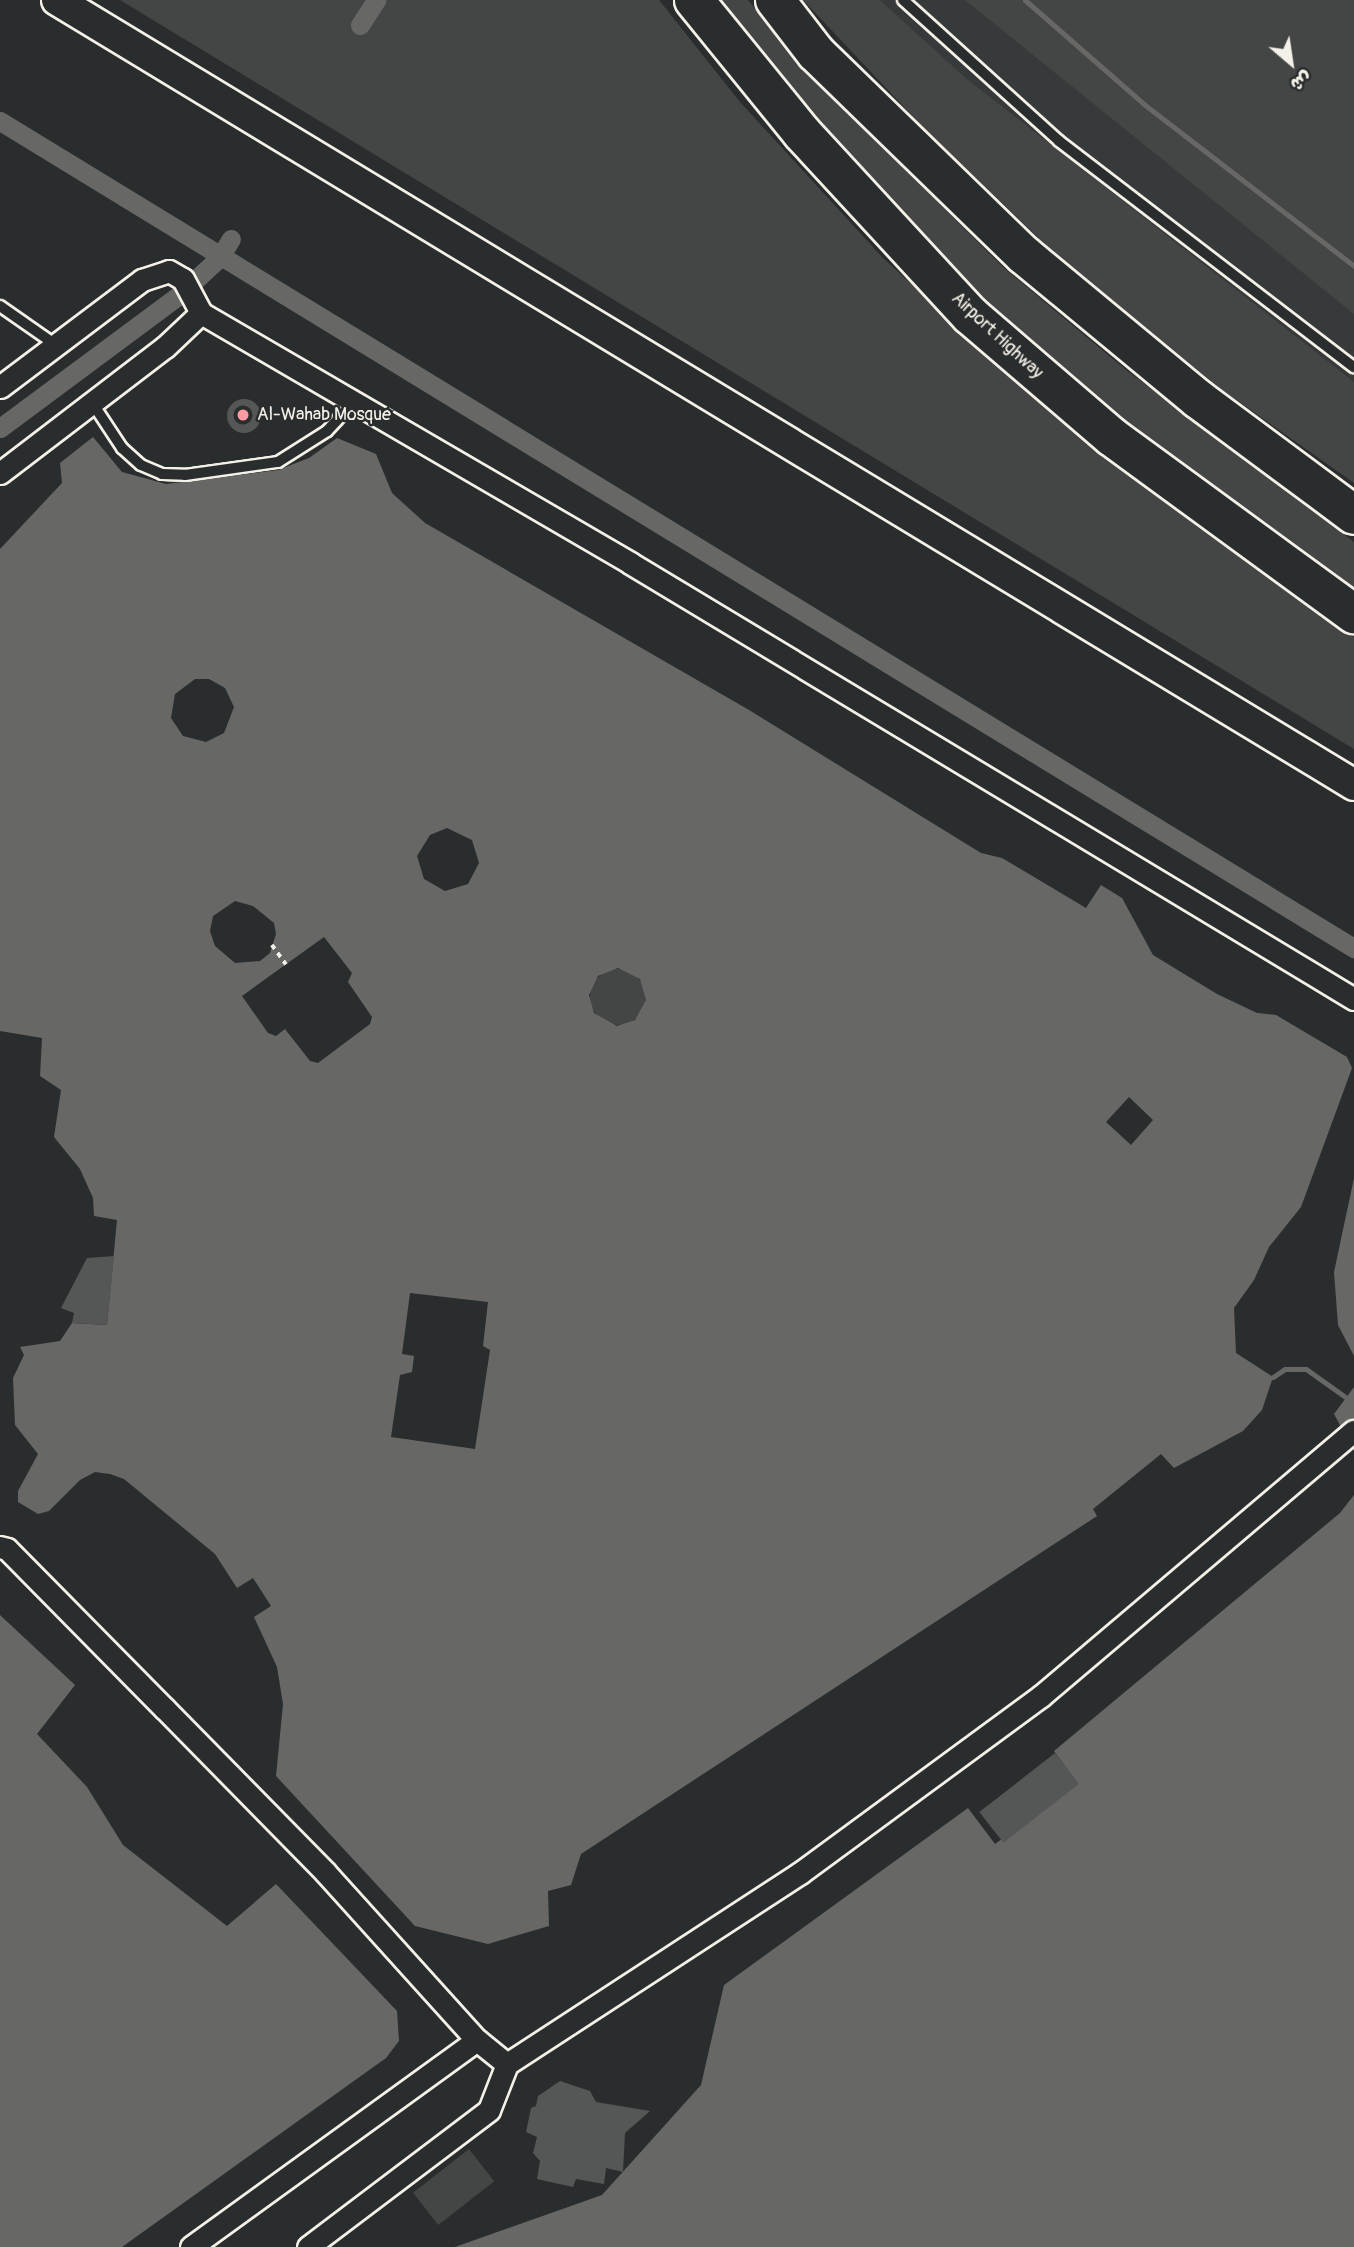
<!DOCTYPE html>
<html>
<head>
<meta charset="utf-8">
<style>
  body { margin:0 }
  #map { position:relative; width:1354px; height:2247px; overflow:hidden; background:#2a2d2e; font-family:Pangolin,"Playpen Sans Arabic",sans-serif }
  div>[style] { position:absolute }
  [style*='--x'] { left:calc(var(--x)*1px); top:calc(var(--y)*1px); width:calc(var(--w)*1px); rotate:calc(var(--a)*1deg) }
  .built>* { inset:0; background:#373a3a }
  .green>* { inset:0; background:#444645; transform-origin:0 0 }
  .round { border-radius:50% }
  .water>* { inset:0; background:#676866 }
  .stream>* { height:5px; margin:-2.5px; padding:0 2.5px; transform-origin:2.5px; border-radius:2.5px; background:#676866 }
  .canal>* { height:19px; margin:-9.5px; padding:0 9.5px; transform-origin:9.5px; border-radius:9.5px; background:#676866 }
  .building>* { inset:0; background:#555756; transform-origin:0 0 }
  .path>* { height:3.5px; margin-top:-1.75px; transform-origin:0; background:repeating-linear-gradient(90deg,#f4f1e8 0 5px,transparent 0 10px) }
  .roads { filter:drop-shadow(2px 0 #f4f1e8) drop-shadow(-2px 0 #f4f1e8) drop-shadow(0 2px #f4f1e8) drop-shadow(0 -2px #f4f1e8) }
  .lane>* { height:10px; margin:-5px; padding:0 5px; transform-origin:5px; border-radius:5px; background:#2a2d2e }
  .street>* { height:21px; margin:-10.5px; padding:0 10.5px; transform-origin:10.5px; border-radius:10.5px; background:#2a2d2e }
  .secondary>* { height:30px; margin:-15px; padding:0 15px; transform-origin:15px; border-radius:15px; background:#2a2d2e }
  .highway>* { height:38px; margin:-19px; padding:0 19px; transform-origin:19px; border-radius:19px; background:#2a2d2e }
  .dots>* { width:19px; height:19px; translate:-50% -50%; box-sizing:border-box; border:4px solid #2a2d2e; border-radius:50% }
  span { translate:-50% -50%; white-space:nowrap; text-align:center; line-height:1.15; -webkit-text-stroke:5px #2a2d2e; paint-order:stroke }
  .street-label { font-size:18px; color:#f4f1e8 }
  .poi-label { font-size:18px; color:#f4f1e8 }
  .left { translate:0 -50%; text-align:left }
  .north { position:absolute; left:1256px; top:28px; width:70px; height:70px; -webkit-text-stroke:5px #2a2d2e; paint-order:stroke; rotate:151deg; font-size:19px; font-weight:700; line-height:28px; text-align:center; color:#f4f1e8 }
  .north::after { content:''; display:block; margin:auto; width:24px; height:32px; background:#f4f1e8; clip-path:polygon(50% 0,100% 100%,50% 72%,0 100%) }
</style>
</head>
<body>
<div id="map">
  <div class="built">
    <i style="clip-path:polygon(880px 0,1354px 0,1354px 388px,1058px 162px)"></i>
  </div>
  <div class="green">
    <i style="clip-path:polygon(120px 0,659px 0,740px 102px,883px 258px,1014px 378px,1196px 526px,1354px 637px,1354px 749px)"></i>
    <i style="clip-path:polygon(709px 0,748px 0,813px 79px,1004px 268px,1125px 369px,1354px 542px,1354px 590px,1249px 519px,1130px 426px,944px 266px)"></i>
    <i style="clip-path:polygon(803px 0,880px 0,967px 79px,1354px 382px,1354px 483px,1221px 389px,1068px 266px,922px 126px)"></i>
    <i style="clip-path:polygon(965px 0,1354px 0,1354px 314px)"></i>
    <i class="round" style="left:590px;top:969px;width:56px;height:56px"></i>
    <i style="left:469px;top:2149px;width:41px;height:71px;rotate:52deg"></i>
  </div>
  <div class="water">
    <i style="clip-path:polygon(evenodd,93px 437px,122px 472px,166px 484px,278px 470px,309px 458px,337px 438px,376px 454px,392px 493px,425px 523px,749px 710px,981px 853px,1002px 858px,1086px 908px,1101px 885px,1122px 898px,1153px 955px,1217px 994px,1257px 1013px,1276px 1015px,1347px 1057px,1352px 1068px,1301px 1207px,1269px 1247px,1254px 1280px,1234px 1308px,1236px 1353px,1273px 1377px,1262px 1410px,1243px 1431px,1174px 1468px,1161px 1454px,1093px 1509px,1097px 1516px,581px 1854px,571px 1885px,548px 1891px,549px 1926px,488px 1944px,415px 1926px,276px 1776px,283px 1704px,277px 1667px,254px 1617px,271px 1606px,253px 1578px,237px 1588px,215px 1554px,124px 1479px,110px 1474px,95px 1472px,80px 1480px,49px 1511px,38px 1514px,18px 1502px,18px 1491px,38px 1454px,15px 1425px,13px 1378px,24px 1355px,20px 1347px,60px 1341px,72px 1323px,107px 1325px,117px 1220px,94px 1216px,93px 1198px,80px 1169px,54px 1137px,61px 1090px,40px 1076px,42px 1038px,0 1031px,0 549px,62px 483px,60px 463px,93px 437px,195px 679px,209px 679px,225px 688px,234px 707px,224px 733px,206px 742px,183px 736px,171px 718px,175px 694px,195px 679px,93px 437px,447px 828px,472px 840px,479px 863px,468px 884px,445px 891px,424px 879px,417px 856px,430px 835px,447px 828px,93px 437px,235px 901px,253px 906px,274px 923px,276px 934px,270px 953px,260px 961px,235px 963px,215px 946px,210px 931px,213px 916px,235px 901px,93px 437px,324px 937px,352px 973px,348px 982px,372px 1017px,370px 1024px,318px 1063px,310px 1061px,285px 1029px,276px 1036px,268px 1033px,242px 996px,324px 937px,93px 437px,618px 968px,640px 979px,646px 1000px,635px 1020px,617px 1026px,594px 1013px,589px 995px,598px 976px,618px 968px,93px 437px,1129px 1097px,1153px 1120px,1131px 1145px,1106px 1122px,1129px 1097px,93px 437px,410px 1293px,488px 1302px,483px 1346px,490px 1350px,475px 1449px,391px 1437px,400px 1375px,412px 1372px,414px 1356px,402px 1354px,410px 1293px)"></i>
    <i style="clip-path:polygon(1354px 1178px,1354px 1356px,1338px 1325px,1334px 1272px)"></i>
    <i style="clip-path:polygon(1354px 1387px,1354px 1451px,1334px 1414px)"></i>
    <i style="clip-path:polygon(1354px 1495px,1354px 2247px,455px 2247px,602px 2195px,701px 2085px,724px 1985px,968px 1808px,995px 1844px,1078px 1784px,1054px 1751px,1340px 1513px)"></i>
    <i style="clip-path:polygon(0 1615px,75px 1685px,37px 1734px,87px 1787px,123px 1845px,227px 1926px,276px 1884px,397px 2011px,399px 2041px,386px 2058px,122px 2247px,0 2247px)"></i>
  </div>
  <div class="stream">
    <i style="--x:1025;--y:0;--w:159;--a:41.2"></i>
    <i style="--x:1145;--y:105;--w:264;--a:37.6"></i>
    <i style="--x:1273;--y:1377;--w:14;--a:-34"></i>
    <i style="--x:1285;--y:1369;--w:21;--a:0"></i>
    <i style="--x:1306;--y:1369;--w:47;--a:35.4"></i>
  </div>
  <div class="canal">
    <i style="--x:360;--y:25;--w:30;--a:-57"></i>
    <i style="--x:0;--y:121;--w:1587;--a:31.42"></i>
    <i style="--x:0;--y:428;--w:222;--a:-36.6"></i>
    <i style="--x:178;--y:296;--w:57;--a:-42.9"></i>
    <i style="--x:220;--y:257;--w:21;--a:-59"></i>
  </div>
  <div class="building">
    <i class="round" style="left:227px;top:399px;width:34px;height:34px"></i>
    <i style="clip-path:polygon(114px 1256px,107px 1325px,72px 1323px,74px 1313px,61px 1308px,87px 1258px)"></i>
    <i style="left:1055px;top:1753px;width:39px;height:96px;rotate:52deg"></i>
    <i style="clip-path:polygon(560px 2081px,590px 2091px,596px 2102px,650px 2111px,625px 2133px,623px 2172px,606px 2168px,604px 2184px,576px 2179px,573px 2187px,537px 2179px,540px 2161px,533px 2153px,537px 2137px,526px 2132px,531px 2108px,536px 2106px,538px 2096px)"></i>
  </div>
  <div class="path">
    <i style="--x:272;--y:945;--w:24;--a:54"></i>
  </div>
  <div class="roads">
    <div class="lane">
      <i style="--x:903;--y:0;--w:210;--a:42.1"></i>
      <i style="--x:1059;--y:141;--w:372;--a:37.5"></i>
      <i style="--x:0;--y:306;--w:68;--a:34.9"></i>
      <i style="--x:93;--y:404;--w:53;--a:56.6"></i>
      <i style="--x:122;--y:448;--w:25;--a:42"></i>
      <i style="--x:141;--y:465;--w:23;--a:23"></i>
      <i style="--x:162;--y:474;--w:23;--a:2"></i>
      <i style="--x:185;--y:475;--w:94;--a:-8"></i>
      <i style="--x:278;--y:462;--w:58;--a:-32.3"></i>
      <i style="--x:327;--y:431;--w:40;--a:-47"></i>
    </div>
    <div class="street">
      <i style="--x:0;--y:387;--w:178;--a:-37"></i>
      <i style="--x:142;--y:280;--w:28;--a:-18"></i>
      <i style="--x:169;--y:271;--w:16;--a:30"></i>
      <i style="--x:183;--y:279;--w:38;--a:62"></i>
      <i style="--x:201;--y:313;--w:497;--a:30.2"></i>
      <i style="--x:630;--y:563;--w:845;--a:31.06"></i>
      <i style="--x:0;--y:473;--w:208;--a:-37.4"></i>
      <i style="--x:165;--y:347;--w:50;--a:-43.4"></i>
      <i style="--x:0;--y:1547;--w:7;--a:16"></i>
      <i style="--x:7;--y:1549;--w:225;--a:45.4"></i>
      <i style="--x:165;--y:1709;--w:228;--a:45.5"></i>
      <i style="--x:325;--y:1872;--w:227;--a:47.9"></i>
      <i style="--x:477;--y:2040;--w:38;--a:39"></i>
      <i style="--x:191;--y:2247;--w:353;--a:-35.9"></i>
      <i style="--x:308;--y:2247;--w:227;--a:-37.1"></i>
      <i style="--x:489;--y:2110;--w:49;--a:-68.6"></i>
      <i style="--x:507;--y:2064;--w:350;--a:-33.1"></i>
      <i style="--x:800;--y:1873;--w:299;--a:-36.3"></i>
      <i style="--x:1041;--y:1696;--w:410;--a:-40.3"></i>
    </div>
    <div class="secondary">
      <i style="--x:57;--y:0;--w:1516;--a:31.18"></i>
    </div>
    <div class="highway">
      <i style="--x:694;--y:0;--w:171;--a:50.9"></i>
      <i style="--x:802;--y:133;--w:248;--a:47.3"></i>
      <i style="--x:970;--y:315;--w:187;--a:40.7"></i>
      <i style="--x:1112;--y:437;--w:300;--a:36.2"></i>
      <i style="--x:775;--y:0;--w:67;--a:52.3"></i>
      <i style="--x:816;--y:53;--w:290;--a:44.2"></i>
      <i style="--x:1024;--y:255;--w:226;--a:39.6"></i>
      <i style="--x:1198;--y:399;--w:194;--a:36.6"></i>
    </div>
  </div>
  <div class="dots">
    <i style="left:243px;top:415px;background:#ff9aa2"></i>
  </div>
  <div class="street-label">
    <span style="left:997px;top:336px;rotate:43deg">Airport Highway</span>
  </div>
  <div class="poi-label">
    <span class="left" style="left:257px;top:415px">Al-Wahab Mosque</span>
  </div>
  <div class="north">ش</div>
</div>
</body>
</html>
